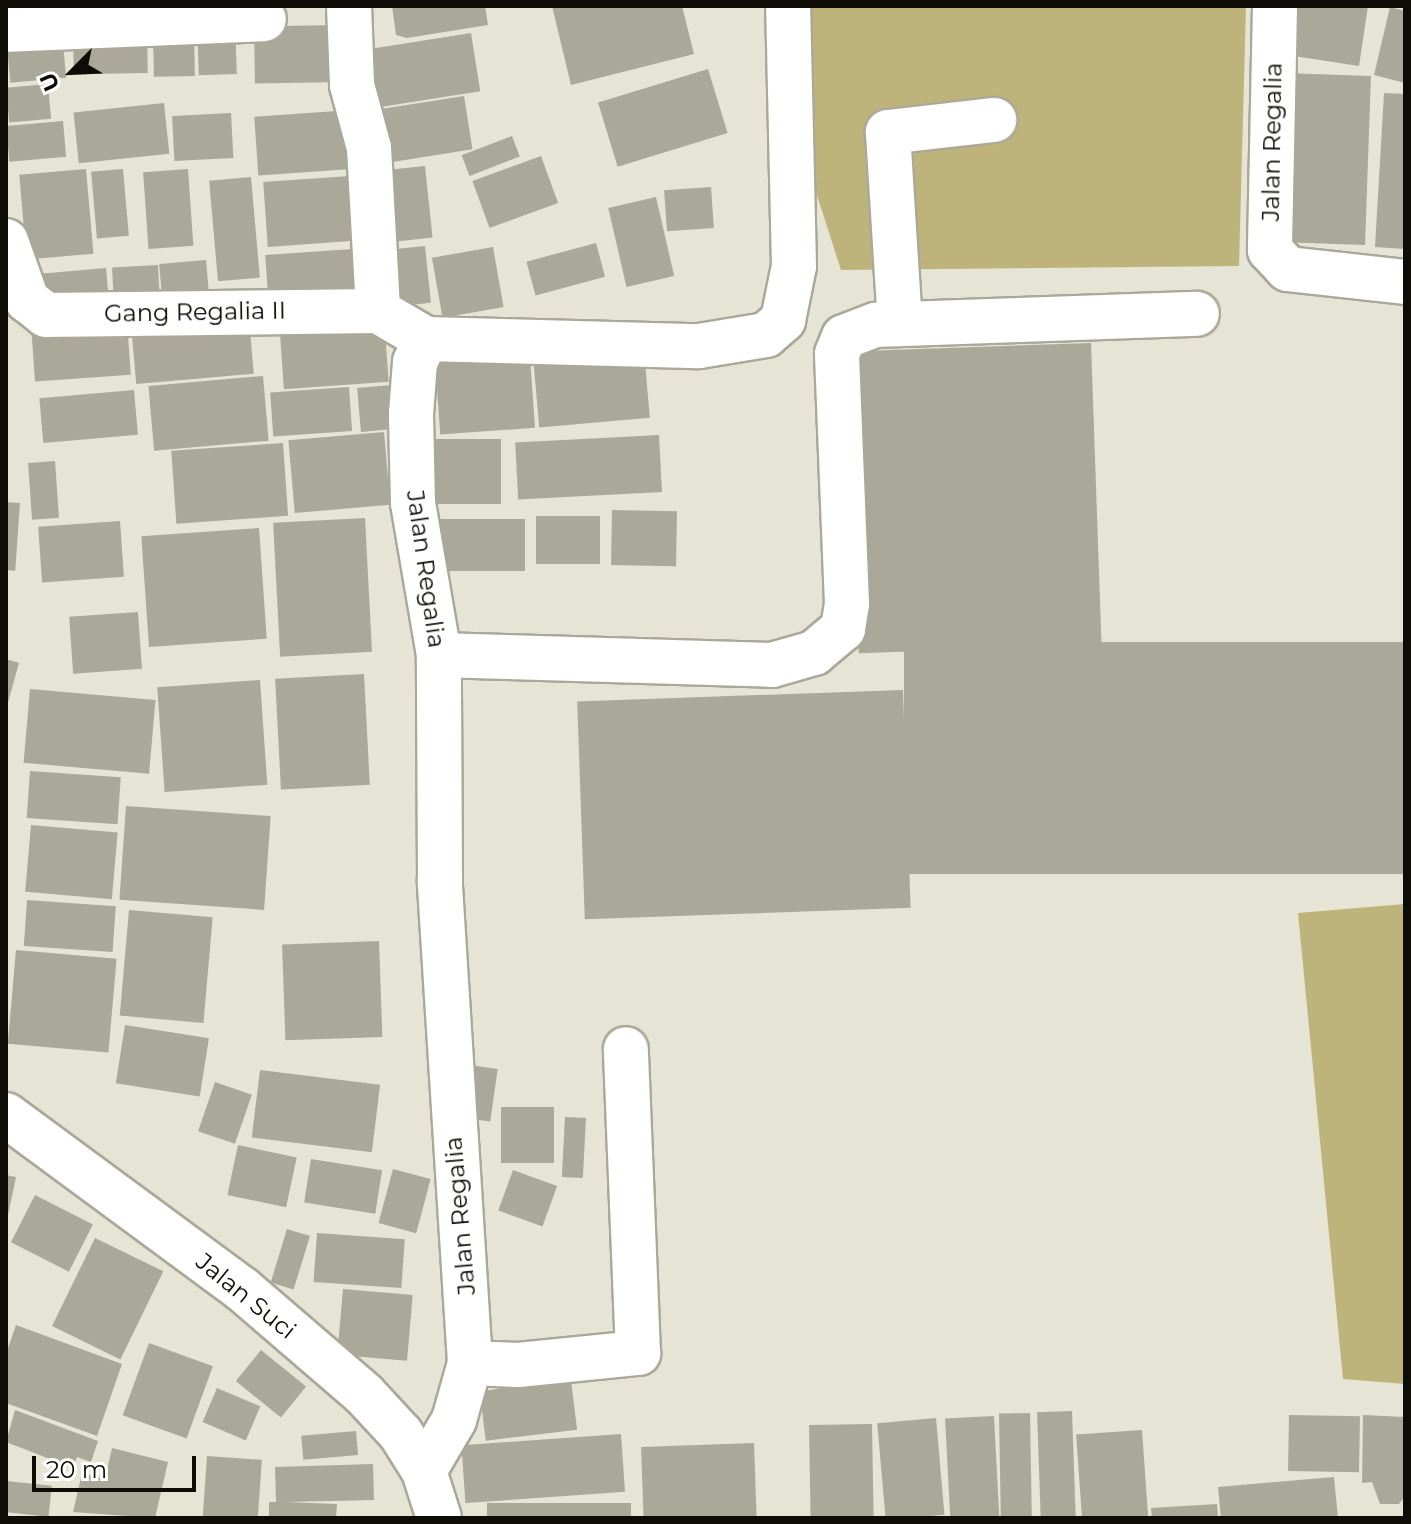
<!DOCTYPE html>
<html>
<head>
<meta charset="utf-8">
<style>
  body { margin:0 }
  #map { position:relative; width:1411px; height:1524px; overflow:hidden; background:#e6e4d4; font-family:Montserrat,sans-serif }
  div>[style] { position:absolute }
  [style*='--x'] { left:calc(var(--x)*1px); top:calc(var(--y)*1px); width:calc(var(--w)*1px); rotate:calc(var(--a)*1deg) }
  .green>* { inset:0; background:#beb47b }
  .building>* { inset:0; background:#aaa898; transform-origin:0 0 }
  .roads { filter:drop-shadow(2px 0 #aba899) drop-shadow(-2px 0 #aba899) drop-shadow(0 2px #aba899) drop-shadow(0 -2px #aba899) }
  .minor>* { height:44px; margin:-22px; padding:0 22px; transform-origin:22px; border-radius:22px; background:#fff }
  span { translate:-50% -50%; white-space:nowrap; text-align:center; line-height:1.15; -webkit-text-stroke:6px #fff; paint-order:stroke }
  .street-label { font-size:24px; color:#0d0c07 }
  .frame { position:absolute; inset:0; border:8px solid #0d0c07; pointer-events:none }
  .north { position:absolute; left:32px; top:32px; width:80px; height:80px; -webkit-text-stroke:6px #fff; paint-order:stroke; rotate:246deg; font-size:22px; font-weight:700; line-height:32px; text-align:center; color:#0d0c07 }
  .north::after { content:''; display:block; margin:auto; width:28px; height:36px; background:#0d0c07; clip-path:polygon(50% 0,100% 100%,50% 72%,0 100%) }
  .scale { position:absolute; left:32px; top:1456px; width:164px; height:36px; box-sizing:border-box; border:4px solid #0d0c07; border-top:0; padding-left:10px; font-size:24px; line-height:28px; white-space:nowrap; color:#0d0c07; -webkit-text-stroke:6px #fff; paint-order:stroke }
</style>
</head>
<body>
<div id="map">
  <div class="green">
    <i style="clip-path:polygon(790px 6px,1246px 6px,1239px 266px,841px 270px,805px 158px)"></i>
    <i style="clip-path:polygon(1405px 904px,1405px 1384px,1343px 1379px,1298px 913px)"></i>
  </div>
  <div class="building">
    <i style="clip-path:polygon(392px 6px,485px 6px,488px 25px,407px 38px,396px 35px)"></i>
    <i style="clip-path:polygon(552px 6px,682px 6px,694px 54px,571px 85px)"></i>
    <i style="clip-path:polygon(1294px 6px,1368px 6px,1359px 66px,1287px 55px)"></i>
    <i style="clip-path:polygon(1390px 7px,1405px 11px,1405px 83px,1374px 75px)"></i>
    <i style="left:235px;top:23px;width:51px;height:38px;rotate:88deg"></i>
    <i style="left:340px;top:25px;width:57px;height:86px;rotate:89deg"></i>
    <i style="left:194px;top:26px;width:50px;height:41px;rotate:89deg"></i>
    <i style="left:147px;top:28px;width:45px;height:74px;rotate:89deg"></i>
    <i style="left:62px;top:31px;width:47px;height:56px;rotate:85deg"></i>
    <i style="left:471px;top:33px;width:59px;height:112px;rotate:81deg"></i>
    <i style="left:708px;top:69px;width:67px;height:115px;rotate:73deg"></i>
    <i style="left:1285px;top:73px;width:86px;height:169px;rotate:2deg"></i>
    <i style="left:48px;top:84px;width:35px;height:42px;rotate:85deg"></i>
    <i style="clip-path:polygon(1384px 93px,1405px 94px,1405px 249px,1375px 247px)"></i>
    <i style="left:464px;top:96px;width:54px;height:95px;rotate:81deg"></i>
    <i style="left:164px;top:103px;width:51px;height:91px;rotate:84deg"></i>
    <i style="left:351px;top:110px;width:59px;height:97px;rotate:86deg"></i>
    <i style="left:231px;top:113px;width:45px;height:59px;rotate:87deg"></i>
    <i style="left:63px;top:121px;width:36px;height:57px;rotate:85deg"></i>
    <i style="left:512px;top:136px;width:22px;height:54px;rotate:69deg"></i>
    <i style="left:541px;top:156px;width:50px;height:73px;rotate:70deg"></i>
    <i style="left:425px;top:166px;width:72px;height:53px;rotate:84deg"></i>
    <i style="left:86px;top:169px;width:85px;height:67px;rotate:85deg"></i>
    <i style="left:123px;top:169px;width:67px;height:32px;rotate:85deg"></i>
    <i style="left:188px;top:169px;width:77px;height:45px;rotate:86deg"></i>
    <i style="left:364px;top:175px;width:65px;height:101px;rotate:86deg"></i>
    <i style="left:251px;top:177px;width:101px;height:42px;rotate:85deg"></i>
    <i style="left:711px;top:187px;width:41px;height:47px;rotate:86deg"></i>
    <i style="left:656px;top:197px;width:81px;height:49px;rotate:77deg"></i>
    <i style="left:596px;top:243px;width:35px;height:72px;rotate:75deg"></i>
    <i style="left:425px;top:246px;width:57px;height:44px;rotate:84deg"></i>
    <i style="left:493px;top:247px;width:61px;height:62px;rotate:80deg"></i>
    <i style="left:367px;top:248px;width:46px;height:102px;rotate:86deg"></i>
    <i style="left:206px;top:260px;width:46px;height:47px;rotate:85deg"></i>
    <i style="left:158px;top:265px;width:40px;height:46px;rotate:87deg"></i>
    <i style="left:106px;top:268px;width:36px;height:72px;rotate:85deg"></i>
    <i style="left:384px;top:316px;width:66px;height:105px;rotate:86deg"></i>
    <i style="left:249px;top:319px;width:55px;height:118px;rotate:85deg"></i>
    <i style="left:127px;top:321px;width:54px;height:96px;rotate:86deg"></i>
    <i style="left:529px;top:342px;width:86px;height:95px;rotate:86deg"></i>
    <i style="left:1091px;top:343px;width:302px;height:243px;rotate:88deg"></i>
    <i style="left:644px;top:351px;width:67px;height:111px;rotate:85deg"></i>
    <i style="left:263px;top:376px;width:65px;height:115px;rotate:85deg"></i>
    <i style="left:392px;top:385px;width:44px;height:35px;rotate:85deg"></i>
    <i style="left:349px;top:387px;width:44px;height:79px;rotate:86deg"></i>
    <i style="left:134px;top:390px;width:45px;height:95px;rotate:85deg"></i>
    <i style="left:384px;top:432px;width:73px;height:96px;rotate:85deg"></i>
    <i style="left:659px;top:435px;width:57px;height:144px;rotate:87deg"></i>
    <i style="left:501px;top:439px;width:65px;height:75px;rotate:90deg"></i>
    <i style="left:283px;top:443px;width:73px;height:112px;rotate:86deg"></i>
    <i style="left:55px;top:461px;width:57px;height:27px;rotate:86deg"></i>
    <i style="left:6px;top:502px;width:14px;height:68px;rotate:4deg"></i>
    <i style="left:612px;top:510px;width:65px;height:55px;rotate:1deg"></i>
    <i style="left:536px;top:516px;width:64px;height:48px"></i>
    <i style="left:365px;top:518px;width:134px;height:92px;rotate:87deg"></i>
    <i style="left:434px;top:519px;width:91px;height:52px"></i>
    <i style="left:120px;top:521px;width:56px;height:82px;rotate:86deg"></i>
    <i style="left:259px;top:528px;width:111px;height:118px;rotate:86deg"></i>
    <i style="left:138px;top:612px;width:57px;height:69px;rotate:86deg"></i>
    <i style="left:1405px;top:642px;width:232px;height:501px;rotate:90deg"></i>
    <i style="clip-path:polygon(6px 659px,19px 663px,7px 706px,6px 706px)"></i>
    <i style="left:364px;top:674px;width:111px;height:89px;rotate:87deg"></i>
    <i style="left:260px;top:680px;width:105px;height:103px;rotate:86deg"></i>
    <i style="left:30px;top:689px;width:126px;height:74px;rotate:5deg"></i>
    <i style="left:903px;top:690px;width:218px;height:326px;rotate:88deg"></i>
    <i style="left:30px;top:771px;width:91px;height:47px;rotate:4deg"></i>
    <i style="left:126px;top:806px;width:145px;height:94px;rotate:4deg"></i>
    <i style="left:31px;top:825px;width:87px;height:67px;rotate:5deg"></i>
    <i style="left:27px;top:900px;width:89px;height:46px;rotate:4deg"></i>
    <i style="left:129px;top:910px;width:84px;height:106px;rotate:5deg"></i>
    <i style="left:379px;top:941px;width:96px;height:97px;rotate:88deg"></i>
    <i style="left:16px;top:950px;width:101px;height:94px;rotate:5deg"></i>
    <i style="left:125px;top:1025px;width:85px;height:59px;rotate:9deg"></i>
    <i style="left:462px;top:1064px;width:36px;height:53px;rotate:8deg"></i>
    <i style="left:260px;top:1070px;width:121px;height:68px;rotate:7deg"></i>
    <i style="left:215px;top:1082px;width:39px;height:52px;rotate:19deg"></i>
    <i style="left:501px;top:1107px;width:53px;height:56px"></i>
    <i style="left:565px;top:1117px;width:21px;height:60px;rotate:3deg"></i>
    <i style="left:238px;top:1145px;width:60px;height:51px;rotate:12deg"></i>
    <i style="left:311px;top:1159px;width:72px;height:44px;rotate:9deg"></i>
    <i style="left:393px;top:1169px;width:39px;height:56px;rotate:15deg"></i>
    <i style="left:513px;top:1170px;width:47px;height:43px;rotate:20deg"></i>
    <i style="clip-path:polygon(6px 1175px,16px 1177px,7px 1220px,6px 1220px)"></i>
    <i style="left:35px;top:1195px;width:65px;height:53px;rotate:27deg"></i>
    <i style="left:287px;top:1229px;width:24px;height:56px;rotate:17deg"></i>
    <i style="left:317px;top:1233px;width:88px;height:49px;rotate:4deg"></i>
    <i style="left:95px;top:1238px;width:76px;height:98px;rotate:26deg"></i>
    <i style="left:343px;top:1289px;width:70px;height:66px;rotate:5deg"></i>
    <i style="clip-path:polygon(16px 1325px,122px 1364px,97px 1436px,6px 1403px,6px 1354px)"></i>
    <i style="left:149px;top:1343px;width:68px;height:77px;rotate:20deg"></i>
    <i style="left:261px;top:1350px;width:58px;height:40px;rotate:39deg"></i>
    <i style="left:571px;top:1380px;width:50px;height:92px;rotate:83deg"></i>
    <i style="left:217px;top:1388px;width:47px;height:37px;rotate:23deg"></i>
    <i style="clip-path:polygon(15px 1410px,98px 1441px,91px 1462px,77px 1457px,73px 1468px,6px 1442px)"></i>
    <i style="left:1072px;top:1411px;width:107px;height:35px;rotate:88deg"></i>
    <i style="left:1030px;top:1413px;width:105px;height:31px;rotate:89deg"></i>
    <i style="left:1289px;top:1415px;width:71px;height:56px;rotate:1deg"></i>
    <i style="clip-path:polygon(1363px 1415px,1405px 1417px,1405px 1496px,1399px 1504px,1380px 1504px,1372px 1482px,1362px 1483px)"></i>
    <i style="left:994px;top:1416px;width:102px;height:49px;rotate:87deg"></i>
    <i style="left:936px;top:1418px;width:97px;height:59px;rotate:85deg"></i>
    <i style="left:872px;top:1424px;width:94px;height:63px;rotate:89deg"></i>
    <i style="left:1142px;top:1430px;width:88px;height:66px;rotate:86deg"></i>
    <i style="left:356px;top:1431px;width:24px;height:55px;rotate:85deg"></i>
    <i style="left:621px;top:1434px;width:58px;height:160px;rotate:86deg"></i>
    <i style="left:754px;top:1443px;width:75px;height:113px;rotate:88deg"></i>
    <i style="clip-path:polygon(112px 1448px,168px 1462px,155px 1518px,73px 1512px,82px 1473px,105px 1479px)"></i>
    <i style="left:207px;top:1456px;width:55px;height:62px;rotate:4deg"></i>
    <i style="clip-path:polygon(373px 1464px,374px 1500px,285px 1502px,337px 1504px,336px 1518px,269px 1518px,269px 1502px,276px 1502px,275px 1467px)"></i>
    <i style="clip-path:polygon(1334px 1477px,1338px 1518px,1221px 1518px,1218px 1487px)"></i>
    <i style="left:6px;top:1481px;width:46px;height:31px;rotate:6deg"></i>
    <i style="left:487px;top:1503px;width:144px;height:15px"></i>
    <i style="clip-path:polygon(1217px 1504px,1218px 1518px,1152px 1518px,1151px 1508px)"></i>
  </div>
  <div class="roads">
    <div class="minor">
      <i style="--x:349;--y:6;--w:79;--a:87.8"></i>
      <i style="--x:352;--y:85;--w:65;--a:74.9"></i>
      <i style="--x:369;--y:148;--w:163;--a:86.8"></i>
      <i style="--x:1275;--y:6;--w:244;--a:91.2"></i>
      <i style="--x:1270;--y:250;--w:26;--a:47"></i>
      <i style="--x:1288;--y:269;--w:118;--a:6.3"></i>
      <i style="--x:6;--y:30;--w:258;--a:-2.4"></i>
      <i style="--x:6;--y:241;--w:63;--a:70.4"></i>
      <i style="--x:27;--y:300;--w:24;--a:38"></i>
      <i style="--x:46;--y:315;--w:332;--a:-0.7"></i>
      <i style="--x:378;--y:311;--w:56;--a:30.3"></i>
      <i style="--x:900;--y:324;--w:192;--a:-93.6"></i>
      <i style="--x:888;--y:132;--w:107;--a:-6.5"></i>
      <i style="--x:426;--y:339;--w:273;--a:1.5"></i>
      <i style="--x:699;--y:346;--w:68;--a:-9.3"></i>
      <i style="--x:766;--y:335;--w:23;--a:-41"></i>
      <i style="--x:783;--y:320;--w:55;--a:-78.5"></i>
      <i style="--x:794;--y:266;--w:260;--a:-91.3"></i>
      <i style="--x:439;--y:655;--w:333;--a:1.7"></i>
      <i style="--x:772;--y:665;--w:44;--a:-15.9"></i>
      <i style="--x:814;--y:653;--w:38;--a:-40"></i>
      <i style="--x:843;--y:629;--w:25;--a:-81"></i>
      <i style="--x:847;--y:604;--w:250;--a:-92.3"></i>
      <i style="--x:837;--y:354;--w:18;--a:-68"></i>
      <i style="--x:844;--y:337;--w:34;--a:-21"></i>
      <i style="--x:876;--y:325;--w:321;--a:-2"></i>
      <i style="--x:6;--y:1115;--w:293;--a:36.4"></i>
      <i style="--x:242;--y:1289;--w:161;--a:40.7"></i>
      <i style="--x:364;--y:1394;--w:54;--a:47.2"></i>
      <i style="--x:401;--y:1434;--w:44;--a:58.1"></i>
      <i style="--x:424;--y:1471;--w:49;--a:72.3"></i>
      <i style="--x:470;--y:1363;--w:48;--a:2.4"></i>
      <i style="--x:518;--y:1365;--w:121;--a:-5.7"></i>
      <i style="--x:638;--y:1353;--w:304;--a:-92.3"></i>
      <i style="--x:424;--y:1471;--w:59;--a:-59.5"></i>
      <i style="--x:454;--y:1420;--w:59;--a:-74.3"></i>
      <i style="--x:470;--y:1363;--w:484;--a:-93.6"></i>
      <i style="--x:440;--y:880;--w:225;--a:-90.3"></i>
      <i style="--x:439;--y:655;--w:154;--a:-99.7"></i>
      <i style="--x:413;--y:503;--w:89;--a:-91.3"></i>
      <i style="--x:411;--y:414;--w:52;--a:-85.6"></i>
      <i style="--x:415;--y:362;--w:25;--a:-64"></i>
    </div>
  </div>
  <div class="street-label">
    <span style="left:1272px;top:142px;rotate:-89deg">Jalan Regalia</span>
    <span style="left:195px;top:312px;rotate:-1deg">Gang Regalia II</span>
    <span style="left:426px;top:569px;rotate:82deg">Jalan Regalia</span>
    <span style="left:460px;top:1216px;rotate:-95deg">Jalan Regalia</span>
    <span style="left:246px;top:1296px;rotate:39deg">Jalan Suci</span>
  </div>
  <div class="frame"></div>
  <div class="north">U</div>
  <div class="scale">20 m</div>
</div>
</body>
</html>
